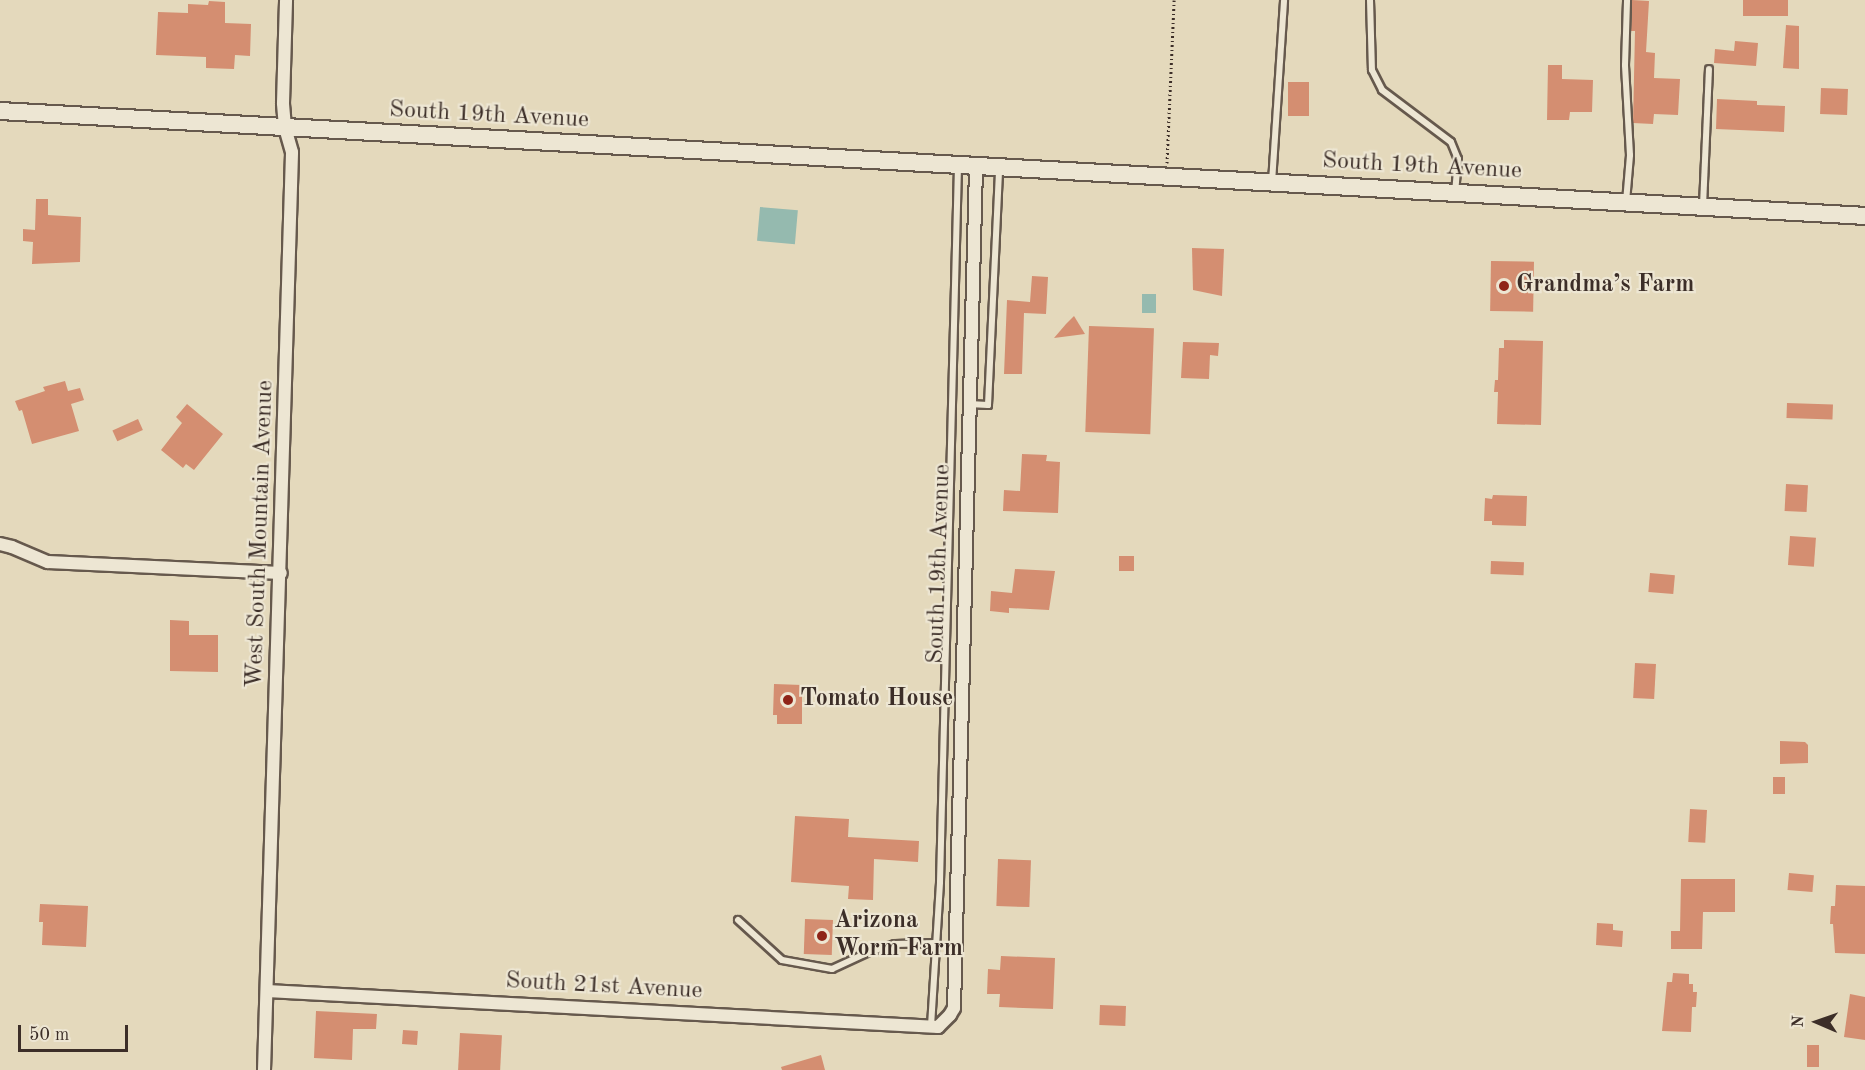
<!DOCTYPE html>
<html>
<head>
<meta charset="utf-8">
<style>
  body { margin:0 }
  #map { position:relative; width:1865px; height:1070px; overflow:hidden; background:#e4d9bc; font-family:"Old Standard TT",serif }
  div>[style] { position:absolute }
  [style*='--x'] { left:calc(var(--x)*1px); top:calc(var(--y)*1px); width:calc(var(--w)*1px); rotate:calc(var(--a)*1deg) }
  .water>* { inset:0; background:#95baaf; transform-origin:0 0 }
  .building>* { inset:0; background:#d48e71; transform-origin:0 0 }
  .path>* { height:3px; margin-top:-1.5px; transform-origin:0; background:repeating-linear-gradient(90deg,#3c2e28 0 1.5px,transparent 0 4.5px) }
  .roads { filter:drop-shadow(2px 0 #66594d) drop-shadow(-2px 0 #66594d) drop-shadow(0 2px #66594d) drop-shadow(0 -2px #66594d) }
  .lane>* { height:6px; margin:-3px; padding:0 3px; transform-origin:3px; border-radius:3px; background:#ede6d3 }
  .street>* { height:12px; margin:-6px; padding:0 6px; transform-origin:6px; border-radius:6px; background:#ede6d3 }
  .secondary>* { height:16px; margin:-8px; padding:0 8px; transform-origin:8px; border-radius:8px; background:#ede6d3 }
  .dots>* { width:16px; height:16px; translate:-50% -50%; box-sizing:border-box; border:3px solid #ede6d3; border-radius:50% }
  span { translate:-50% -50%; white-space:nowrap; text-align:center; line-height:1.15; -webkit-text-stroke:4.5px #ede6d3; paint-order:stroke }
  .street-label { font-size:24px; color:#3c2e28 }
  .poi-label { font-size:24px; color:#3c2e28; font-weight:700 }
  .left { translate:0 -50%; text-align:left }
  .north { position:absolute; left:1787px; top:992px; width:60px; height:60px; -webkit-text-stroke:4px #ede6d3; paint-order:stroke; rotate:272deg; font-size:16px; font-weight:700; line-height:24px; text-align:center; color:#3c2e28 }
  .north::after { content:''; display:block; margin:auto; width:21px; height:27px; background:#3c2e28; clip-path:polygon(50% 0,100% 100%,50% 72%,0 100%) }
  .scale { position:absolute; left:18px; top:1025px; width:110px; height:27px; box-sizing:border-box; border:3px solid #3c2e28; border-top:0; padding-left:8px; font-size:18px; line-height:21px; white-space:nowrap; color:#3c2e28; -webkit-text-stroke:4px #ede6d3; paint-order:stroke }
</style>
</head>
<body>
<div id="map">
  <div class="water">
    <i style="left:760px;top:207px;width:38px;height:34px;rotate:5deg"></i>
    <i style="left:1142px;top:294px;width:14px;height:19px"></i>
  </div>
  <div class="building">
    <i style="clip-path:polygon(1632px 0,1649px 1px,1646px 52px,1655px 53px,1654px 78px,1680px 79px,1678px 115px,1654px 114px,1653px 124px,1633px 123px,1635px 31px,1631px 31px)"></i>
    <i style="left:1743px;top:0;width:45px;height:16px"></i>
    <i style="clip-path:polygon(209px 1px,225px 2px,225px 23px,251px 24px,250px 56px,235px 55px,234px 69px,206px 68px,206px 57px,156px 55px,158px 12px,188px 13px,188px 4px,208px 5px)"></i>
    <i style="clip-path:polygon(1786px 25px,1799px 26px,1799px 69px,1783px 68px)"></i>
    <i style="clip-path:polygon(1735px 41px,1758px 43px,1756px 66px,1714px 63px,1715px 49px,1734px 51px)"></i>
    <i style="clip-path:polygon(1548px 65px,1562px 65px,1562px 79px,1593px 80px,1592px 112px,1570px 112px,1569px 120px,1547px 120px)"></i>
    <i style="left:1288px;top:82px;width:21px;height:34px"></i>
    <i style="left:1821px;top:88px;width:27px;height:26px;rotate:2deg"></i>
    <i style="clip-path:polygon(1717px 99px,1757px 101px,1757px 105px,1785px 106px,1784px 132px,1716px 129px)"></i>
    <i style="clip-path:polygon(36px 199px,48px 199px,48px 215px,81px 217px,80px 262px,32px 264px,33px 242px,23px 241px,23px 229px,35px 230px)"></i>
    <i style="clip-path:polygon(1192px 248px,1224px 249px,1222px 296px,1193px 290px)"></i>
    <i style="left:1491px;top:261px;width:43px;height:50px;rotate:1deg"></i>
    <i style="clip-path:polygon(1032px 276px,1048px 277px,1046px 314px,1024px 313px,1022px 374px,1004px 374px,1007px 300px,1030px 302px)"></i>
    <i style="clip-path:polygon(1074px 316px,1085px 334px,1054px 338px,1066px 324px)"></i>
    <i style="left:1089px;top:326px;width:65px;height:106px;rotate:2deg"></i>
    <i style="clip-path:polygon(1504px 340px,1543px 341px,1541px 425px,1497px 424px,1498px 392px,1494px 392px,1495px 380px,1498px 380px,1499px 348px,1504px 348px)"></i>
    <i style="clip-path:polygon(1183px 342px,1219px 343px,1218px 356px,1210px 355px,1209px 379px,1181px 378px)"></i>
    <i style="clip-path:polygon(65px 381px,68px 391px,80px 388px,84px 400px,71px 404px,79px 431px,32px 444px,22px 410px,19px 411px,15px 401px,45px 391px,43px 387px)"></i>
    <i style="left:1787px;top:403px;width:46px;height:15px;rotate:2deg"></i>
    <i style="clip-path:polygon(187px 404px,223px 434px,194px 470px,186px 464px,183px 468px,161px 450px,182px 423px,176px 417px)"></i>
    <i style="left:138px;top:419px;width:12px;height:28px;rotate:66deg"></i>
    <i style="clip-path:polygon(1022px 454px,1047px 455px,1046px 461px,1060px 462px,1058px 513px,1003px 511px,1004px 490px,1020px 491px)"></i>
    <i style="left:1786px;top:484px;width:22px;height:27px;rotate:3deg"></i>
    <i style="clip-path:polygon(1493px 495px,1527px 496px,1526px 526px,1492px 525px,1492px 521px,1484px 521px,1485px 498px,1492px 499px)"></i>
    <i style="left:1790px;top:536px;width:26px;height:29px;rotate:4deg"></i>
    <i style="left:1119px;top:556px;width:15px;height:15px"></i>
    <i style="left:1491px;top:561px;width:33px;height:13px;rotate:2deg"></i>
    <i style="clip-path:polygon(1015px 569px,1055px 571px,1049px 610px,1009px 608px,1009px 613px,990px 611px,991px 591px,1012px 593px)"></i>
    <i style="left:1650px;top:573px;width:25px;height:19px;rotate:5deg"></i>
    <i style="clip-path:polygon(170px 620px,189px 621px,189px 635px,218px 635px,218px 672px,170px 671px)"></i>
    <i style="left:1635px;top:663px;width:21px;height:35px;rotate:3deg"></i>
    <i style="clip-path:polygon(774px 684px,802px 685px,802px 724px,777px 724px,777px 715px,773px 715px)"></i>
    <i style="clip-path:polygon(1780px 741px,1805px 742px,1808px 745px,1808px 763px,1780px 764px)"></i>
    <i style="left:1773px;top:777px;width:12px;height:17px"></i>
    <i style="left:1690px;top:809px;width:17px;height:33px;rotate:3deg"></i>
    <i style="clip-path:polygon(795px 816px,849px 819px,848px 837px,919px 841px,918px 862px,874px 859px,873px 900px,848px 899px,849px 886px,791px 882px)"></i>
    <i style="left:998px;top:859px;width:33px;height:47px;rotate:2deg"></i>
    <i style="left:1789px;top:873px;width:25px;height:17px;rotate:5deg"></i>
    <i style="clip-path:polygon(1681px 879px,1735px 879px,1735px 912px,1703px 912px,1702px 949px,1671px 949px,1671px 931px,1680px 931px)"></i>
    <i style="clip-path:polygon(1836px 885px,1865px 886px,1865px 954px,1835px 953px,1833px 924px,1830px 924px,1831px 906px,1835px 906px)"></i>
    <i style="clip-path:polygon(40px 904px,88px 906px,86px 947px,42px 945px,43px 922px,39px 922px)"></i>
    <i style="left:805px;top:919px;width:28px;height:35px;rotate:2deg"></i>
    <i style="clip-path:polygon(1597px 923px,1613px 924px,1613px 930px,1623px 931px,1622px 947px,1596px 945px)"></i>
    <i style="clip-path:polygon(1001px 956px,1055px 958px,1053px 1009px,999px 1007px,1000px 994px,987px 994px,988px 969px,1000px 970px)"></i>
    <i style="clip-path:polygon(1673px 973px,1689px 974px,1689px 984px,1693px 984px,1693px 992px,1697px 992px,1696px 1007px,1692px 1007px,1691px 1032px,1662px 1031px,1667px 982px,1672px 982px)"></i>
    <i style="clip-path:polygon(1850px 994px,1865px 997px,1865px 1040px,1844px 1037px)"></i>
    <i style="left:1100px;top:1005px;width:26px;height:20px;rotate:2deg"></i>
    <i style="clip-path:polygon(316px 1011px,377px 1014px,376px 1029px,353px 1029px,352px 1060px,314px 1058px)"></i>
    <i style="left:403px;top:1030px;width:15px;height:14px;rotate:4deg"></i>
    <i style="left:460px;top:1033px;width:42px;height:37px;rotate:3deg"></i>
    <i style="left:1807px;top:1045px;width:12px;height:22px"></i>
    <i style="clip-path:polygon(821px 1055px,825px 1070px,782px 1070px,781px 1067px)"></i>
  </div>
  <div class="path">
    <i style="--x:1167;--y:163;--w:163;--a:-87.5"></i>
  </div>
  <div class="roads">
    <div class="lane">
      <i style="--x:1370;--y:0;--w:70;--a:88.4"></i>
      <i style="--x:1372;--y:70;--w:22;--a:63"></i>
      <i style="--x:1382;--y:90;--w:86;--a:37"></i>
      <i style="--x:1451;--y:142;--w:18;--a:68"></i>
      <i style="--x:1458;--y:159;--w:34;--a:95"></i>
      <i style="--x:1272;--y:182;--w:182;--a:-86.2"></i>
      <i style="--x:1626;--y:202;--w:47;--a:-85.1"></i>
      <i style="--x:1630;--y:155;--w:90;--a:-93.2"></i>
      <i style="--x:1625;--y:65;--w:65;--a:-88.2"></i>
      <i style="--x:1703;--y:206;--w:137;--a:-87.5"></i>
      <i style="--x:969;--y:404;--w:19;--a:3"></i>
      <i style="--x:988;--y:405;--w:237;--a:-87.3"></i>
      <i style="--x:738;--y:920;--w:59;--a:42.3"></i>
      <i style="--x:782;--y:960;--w:51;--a:10.2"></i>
      <i style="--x:832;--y:969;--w:41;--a:-24.7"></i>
      <i style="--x:869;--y:952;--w:27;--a:-17"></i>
      <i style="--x:895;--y:944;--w:41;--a:-1.4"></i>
      <i style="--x:931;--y:1026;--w:144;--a:-86.4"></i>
      <i style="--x:940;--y:882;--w:716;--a:-88.56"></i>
    </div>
    <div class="street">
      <i style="--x:0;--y:544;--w:12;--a:14"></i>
      <i style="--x:12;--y:547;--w:39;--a:23"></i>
      <i style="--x:48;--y:562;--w:233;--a:2.7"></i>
      <i style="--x:267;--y:991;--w:672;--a:3.07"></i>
      <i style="--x:938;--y:1027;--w:17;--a:-45"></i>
      <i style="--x:950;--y:1015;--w:8;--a:-60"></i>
      <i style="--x:954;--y:1008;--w:841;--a:-88.5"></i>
      <i style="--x:264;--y:1070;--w:918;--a:-88.25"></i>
      <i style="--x:292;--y:152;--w:26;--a:-106"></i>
      <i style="--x:285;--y:127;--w:24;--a:-95"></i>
      <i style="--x:283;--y:103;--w:103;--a:-88.3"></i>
    </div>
    <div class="secondary">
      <i style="--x:0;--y:111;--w:1868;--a:3.22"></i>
    </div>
  </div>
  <div class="dots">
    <i style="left:1504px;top:286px;background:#8f2418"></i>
    <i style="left:788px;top:700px;background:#8f2418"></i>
    <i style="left:822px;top:936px;background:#8f2418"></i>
  </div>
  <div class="street-label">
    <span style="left:489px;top:116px;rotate:3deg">South 19th Avenue</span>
    <span style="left:1422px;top:167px;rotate:3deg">South 19th Avenue</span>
    <span style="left:261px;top:534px;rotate:-88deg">West South Mountain Avenue</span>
    <span style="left:940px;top:564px;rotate:-88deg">South 19th Avenue</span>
    <span style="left:604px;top:987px;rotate:3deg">South 21st Avenue</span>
  </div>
  <div class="poi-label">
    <span class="left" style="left:1516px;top:286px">Grandma’s Farm</span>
    <span class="left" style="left:800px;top:700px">Tomato House</span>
    <span class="left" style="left:834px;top:936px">Arizona<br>Worm Farm</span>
  </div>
  <div class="north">N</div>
  <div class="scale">50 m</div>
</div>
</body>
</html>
